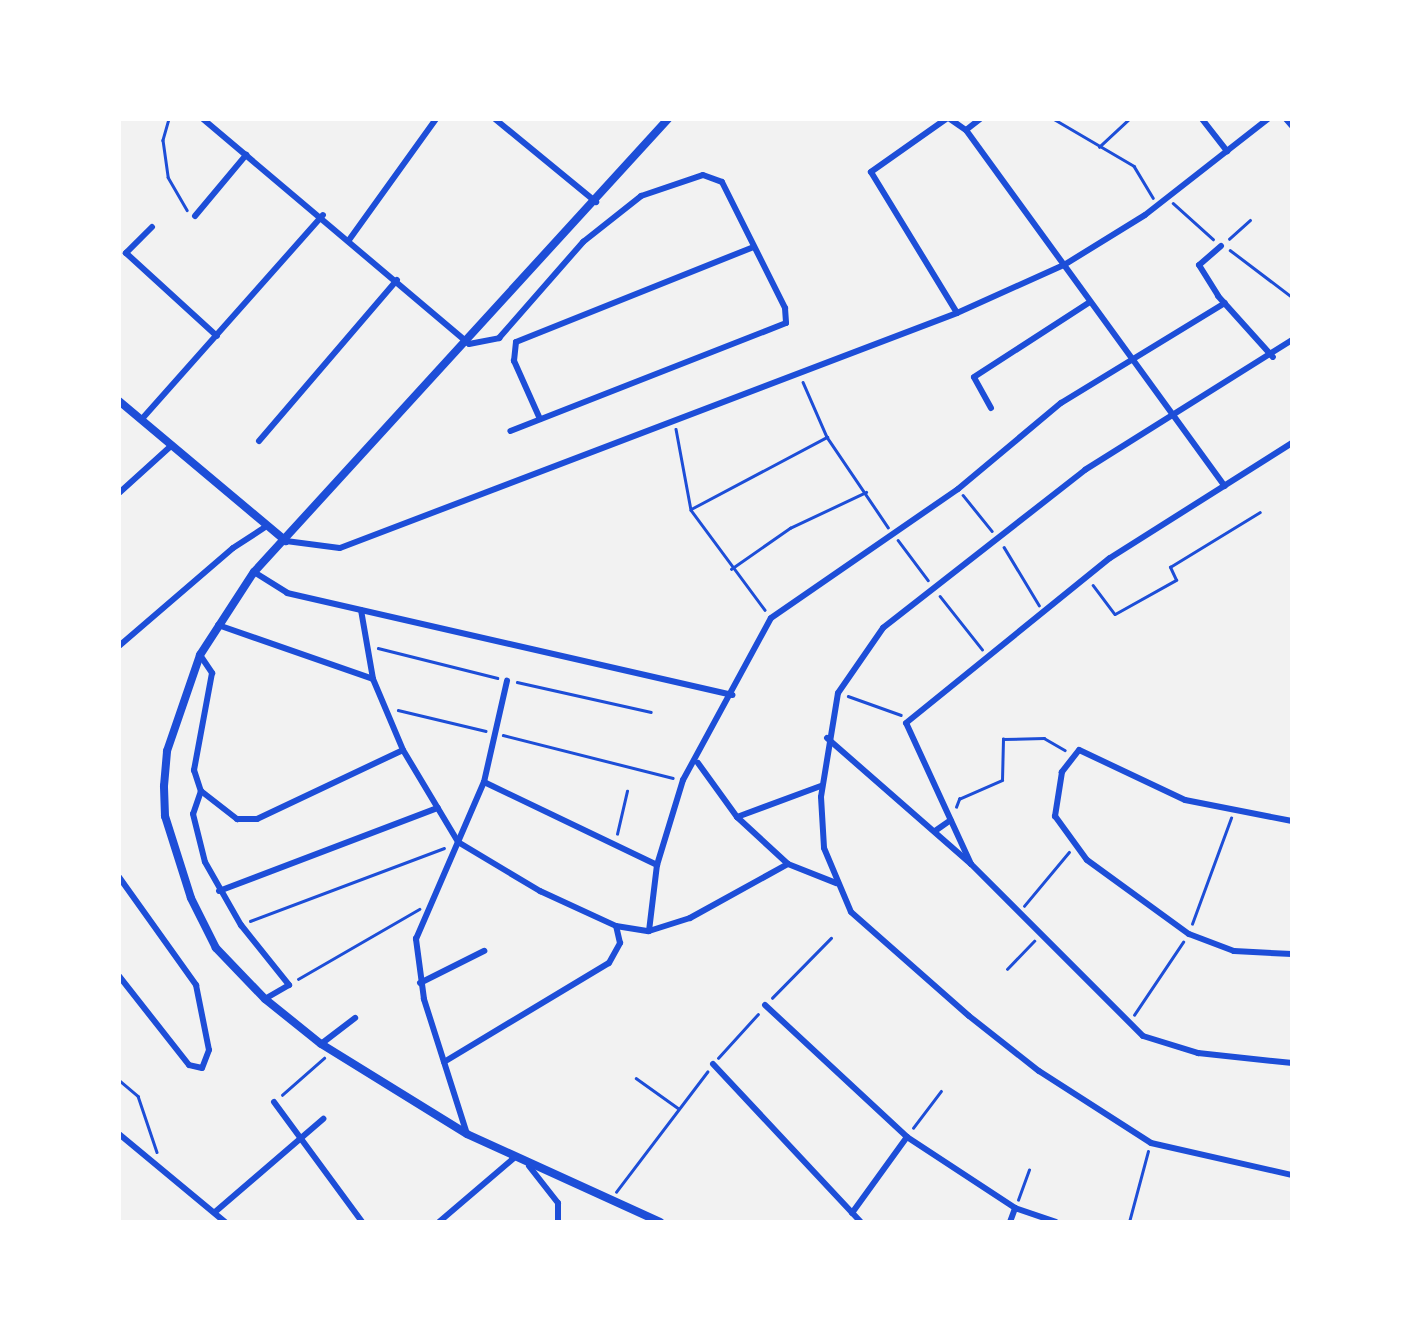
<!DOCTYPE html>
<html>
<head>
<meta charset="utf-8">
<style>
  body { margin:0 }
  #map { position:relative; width:1411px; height:1341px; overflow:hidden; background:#f2f2f2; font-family:"Space Grotesk",sans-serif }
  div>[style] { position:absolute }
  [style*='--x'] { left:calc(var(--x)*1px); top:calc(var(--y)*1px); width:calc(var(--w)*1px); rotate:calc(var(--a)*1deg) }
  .path>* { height:2.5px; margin:-1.25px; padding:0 1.25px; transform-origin:1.25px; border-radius:1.25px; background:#1d4ed8 }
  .minor>* { height:6px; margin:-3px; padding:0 3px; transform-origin:3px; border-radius:3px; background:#1d4ed8 }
  .tertiary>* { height:8px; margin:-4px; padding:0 4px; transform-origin:4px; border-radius:4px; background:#1d4ed8 }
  span { translate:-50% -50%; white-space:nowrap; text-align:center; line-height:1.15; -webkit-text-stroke:5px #fff; paint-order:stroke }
  .frame { position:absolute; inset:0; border:121px solid #fff; pointer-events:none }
</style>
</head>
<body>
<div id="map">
  <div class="path">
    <i style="--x:169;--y:119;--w:22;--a:106"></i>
    <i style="--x:163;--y:140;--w:37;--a:82"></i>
    <i style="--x:168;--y:177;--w:38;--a:60"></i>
    <i style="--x:1054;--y:119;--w:93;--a:30.4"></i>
    <i style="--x:1134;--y:166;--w:37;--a:59"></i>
    <i style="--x:1099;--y:147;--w:41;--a:-43"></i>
    <i style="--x:1173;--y:203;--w:54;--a:42"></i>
    <i style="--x:1229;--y:239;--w:28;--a:-42"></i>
    <i style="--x:1230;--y:250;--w:78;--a:37.2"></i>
    <i style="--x:803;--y:382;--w:60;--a:66.4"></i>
    <i style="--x:827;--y:437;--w:109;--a:55.9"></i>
    <i style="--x:676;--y:429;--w:82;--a:79.5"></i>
    <i style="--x:691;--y:510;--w:124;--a:53.5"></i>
    <i style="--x:963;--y:495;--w:46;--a:51.1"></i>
    <i style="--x:691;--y:509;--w:154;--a:-27.9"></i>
    <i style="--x:898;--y:540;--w:50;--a:53.1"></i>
    <i style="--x:1004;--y:547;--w:68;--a:58.9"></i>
    <i style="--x:731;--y:569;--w:72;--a:-34.8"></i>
    <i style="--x:790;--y:528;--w:84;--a:-25.3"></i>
    <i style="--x:1093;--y:585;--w:36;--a:53"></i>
    <i style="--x:1115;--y:614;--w:70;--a:-29.1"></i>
    <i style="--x:1176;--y:580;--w:14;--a:-115"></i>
    <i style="--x:1170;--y:567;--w:105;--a:-31.4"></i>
    <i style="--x:940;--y:596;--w:68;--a:51.6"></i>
    <i style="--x:378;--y:648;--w:123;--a:14.1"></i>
    <i style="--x:517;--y:682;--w:137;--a:12.6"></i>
    <i style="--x:848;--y:696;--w:56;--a:19.7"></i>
    <i style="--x:398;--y:710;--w:90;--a:13.4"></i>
    <i style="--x:503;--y:735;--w:175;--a:14.2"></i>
    <i style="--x:956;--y:807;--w:9;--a:-69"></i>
    <i style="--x:959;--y:799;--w:47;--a:-23.8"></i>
    <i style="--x:1002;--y:780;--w:41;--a:-88.6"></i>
    <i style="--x:1003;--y:739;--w:41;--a:-1.4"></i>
    <i style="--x:1044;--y:738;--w:24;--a:30"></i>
    <i style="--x:617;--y:834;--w:44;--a:-76.9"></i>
    <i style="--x:1024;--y:906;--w:70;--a:-50.2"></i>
    <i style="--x:250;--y:921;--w:207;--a:-20.6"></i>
    <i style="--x:1192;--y:924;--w:113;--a:-69.8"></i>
    <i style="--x:1007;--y:969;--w:39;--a:-46"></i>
    <i style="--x:298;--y:979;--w:140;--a:-30"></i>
    <i style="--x:772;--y:998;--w:84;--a:-45.5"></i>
    <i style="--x:1134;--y:1015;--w:88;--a:-56.1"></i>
    <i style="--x:718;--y:1058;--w:59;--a:-47.7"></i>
    <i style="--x:636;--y:1078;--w:52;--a:35.5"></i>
    <i style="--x:119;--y:1080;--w:25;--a:40"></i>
    <i style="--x:138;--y:1096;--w:59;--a:71.3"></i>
    <i style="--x:282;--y:1095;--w:56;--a:-41.4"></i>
    <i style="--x:913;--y:1128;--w:46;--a:-52.9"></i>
    <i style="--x:616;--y:1192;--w:151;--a:-52.8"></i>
    <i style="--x:1018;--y:1200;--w:32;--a:-70"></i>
    <i style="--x:1129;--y:1222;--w:73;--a:-75"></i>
  </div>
  <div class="minor">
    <i style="--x:203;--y:119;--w:348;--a:40.2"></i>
    <i style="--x:469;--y:344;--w:31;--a:-11"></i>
    <i style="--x:499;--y:338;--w:128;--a:-48.8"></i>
    <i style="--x:583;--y:242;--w:74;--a:-38.4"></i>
    <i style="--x:641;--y:196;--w:65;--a:-18.7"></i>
    <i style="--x:703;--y:175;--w:20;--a:20"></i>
    <i style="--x:722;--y:182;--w:141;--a:63.4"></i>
    <i style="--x:785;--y:308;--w:15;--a:86"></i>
    <i style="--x:786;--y:323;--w:296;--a:158.6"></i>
    <i style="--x:495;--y:119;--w:131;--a:39.4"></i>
    <i style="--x:946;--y:119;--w:92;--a:144.8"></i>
    <i style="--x:871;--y:172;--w:165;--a:58.6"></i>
    <i style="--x:950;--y:119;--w:19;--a:35"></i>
    <i style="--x:966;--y:130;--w:440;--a:54"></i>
    <i style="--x:1202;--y:119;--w:41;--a:52"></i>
    <i style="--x:1286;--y:119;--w:9;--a:49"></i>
    <i style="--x:966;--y:130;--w:18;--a:-38"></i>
    <i style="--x:195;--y:216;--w:80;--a:-50.1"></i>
    <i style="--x:152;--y:227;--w:37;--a:135"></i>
    <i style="--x:126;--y:253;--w:123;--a:42.4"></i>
    <i style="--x:349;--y:240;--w:149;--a:-54.3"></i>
    <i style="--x:1221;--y:246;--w:29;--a:139"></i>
    <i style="--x:1199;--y:265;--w:36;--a:58"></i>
    <i style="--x:1218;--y:296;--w:82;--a:48"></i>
    <i style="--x:1292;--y:340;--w:244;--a:147.9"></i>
    <i style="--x:1085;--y:470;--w:256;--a:142"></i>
    <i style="--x:883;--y:628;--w:79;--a:124.7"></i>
    <i style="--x:838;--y:693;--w:105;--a:99.3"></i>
    <i style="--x:821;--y:797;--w:51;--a:86.6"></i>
    <i style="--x:824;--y:848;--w:69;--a:67.1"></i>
    <i style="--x:851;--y:912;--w:157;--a:41.4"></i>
    <i style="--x:969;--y:1016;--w:89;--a:38.2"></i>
    <i style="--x:1039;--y:1071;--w:133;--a:32.7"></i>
    <i style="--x:1151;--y:1143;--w:145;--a:12.8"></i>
    <i style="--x:991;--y:408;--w:35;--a:-119"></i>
    <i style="--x:974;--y:377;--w:138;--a:-32.9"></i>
    <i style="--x:540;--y:419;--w:64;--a:-114.1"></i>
    <i style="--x:514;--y:361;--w:19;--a:-84"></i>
    <i style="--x:516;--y:342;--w:256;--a:-21.8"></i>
    <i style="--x:141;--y:420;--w:274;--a:-48.4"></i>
    <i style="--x:259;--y:441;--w:212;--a:-49.4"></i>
    <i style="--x:119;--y:493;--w:70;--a:-42.1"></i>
    <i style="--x:286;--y:541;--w:54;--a:7.4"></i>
    <i style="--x:340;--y:548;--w:660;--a:-20.85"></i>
    <i style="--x:957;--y:313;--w:117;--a:-24.2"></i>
    <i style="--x:1064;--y:265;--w:95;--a:-31.7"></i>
    <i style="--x:1145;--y:215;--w:156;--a:-38"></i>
    <i style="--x:254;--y:572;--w:39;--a:32"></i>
    <i style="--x:287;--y:593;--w:457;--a:12.9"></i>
    <i style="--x:361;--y:610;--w:70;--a:80.1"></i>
    <i style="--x:373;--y:679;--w:77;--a:67.1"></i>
    <i style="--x:403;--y:750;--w:107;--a:59.1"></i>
    <i style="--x:458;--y:842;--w:96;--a:30.9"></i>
    <i style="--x:540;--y:891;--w:84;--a:24.7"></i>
    <i style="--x:616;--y:926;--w:33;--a:9"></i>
    <i style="--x:649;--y:931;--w:43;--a:-17.6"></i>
    <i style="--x:690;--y:918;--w:112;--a:-28.9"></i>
    <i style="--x:218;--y:625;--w:164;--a:19.2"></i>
    <i style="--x:119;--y:646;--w:150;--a:-40.7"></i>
    <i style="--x:233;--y:548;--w:37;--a:-33"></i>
    <i style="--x:200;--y:655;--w:22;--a:56"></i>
    <i style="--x:212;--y:673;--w:99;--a:100.5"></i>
    <i style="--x:194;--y:770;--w:22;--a:72"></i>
    <i style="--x:201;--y:791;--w:46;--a:37.9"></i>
    <i style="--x:237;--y:819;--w:20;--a:0"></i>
    <i style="--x:257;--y:819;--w:161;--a:-25.3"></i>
    <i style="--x:827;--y:738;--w:191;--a:41.2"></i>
    <i style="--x:971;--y:864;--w:243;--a:45"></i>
    <i style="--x:1143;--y:1036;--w:58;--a:17.2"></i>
    <i style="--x:1198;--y:1053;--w:95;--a:6.1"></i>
    <i style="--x:698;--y:763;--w:67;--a:54.2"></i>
    <i style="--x:737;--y:817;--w:69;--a:42.7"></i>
    <i style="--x:788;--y:864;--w:52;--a:21.6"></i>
    <i style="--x:484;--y:782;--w:192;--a:25.6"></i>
    <i style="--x:201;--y:791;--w:24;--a:109"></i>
    <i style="--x:193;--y:814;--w:49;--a:76"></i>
    <i style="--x:205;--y:862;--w:73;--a:60.3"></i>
    <i style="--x:241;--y:925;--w:77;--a:51.3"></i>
    <i style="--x:289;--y:985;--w:28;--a:150"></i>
    <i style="--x:737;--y:817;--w:90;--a:-20.3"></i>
    <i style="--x:1292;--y:821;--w:109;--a:-168.9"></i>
    <i style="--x:1185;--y:800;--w:117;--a:-154.7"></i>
    <i style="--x:1079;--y:750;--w:28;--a:128"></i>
    <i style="--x:1062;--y:772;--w:45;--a:99"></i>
    <i style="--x:1055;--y:816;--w:54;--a:54"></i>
    <i style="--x:1087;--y:860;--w:126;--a:36"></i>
    <i style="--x:1189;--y:934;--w:48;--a:20.7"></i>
    <i style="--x:1234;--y:951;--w:58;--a:3"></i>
    <i style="--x:935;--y:831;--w:19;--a:-35"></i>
    <i style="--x:971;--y:864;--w:155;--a:-114.7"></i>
    <i style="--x:906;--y:723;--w:262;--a:-39"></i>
    <i style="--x:1110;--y:558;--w:215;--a:-32.3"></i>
    <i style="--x:119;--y:877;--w:133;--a:54.5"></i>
    <i style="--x:196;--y:985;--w:66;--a:78.7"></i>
    <i style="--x:209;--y:1050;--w:19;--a:111"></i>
    <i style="--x:202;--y:1068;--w:13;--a:-167"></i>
    <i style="--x:189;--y:1065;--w:113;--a:-128.2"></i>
    <i style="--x:219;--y:891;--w:234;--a:-20.8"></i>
    <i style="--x:649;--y:931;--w:66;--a:-83.1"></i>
    <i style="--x:657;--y:865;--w:89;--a:-73"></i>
    <i style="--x:683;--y:780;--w:184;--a:-61.5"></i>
    <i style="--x:771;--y:618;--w:227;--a:-34.6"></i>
    <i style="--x:958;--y:489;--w:134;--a:-39.9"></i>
    <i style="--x:1061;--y:403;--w:192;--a:-31.4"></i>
    <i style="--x:420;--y:983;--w:72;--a:-26.6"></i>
    <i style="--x:765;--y:1005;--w:194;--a:42.9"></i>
    <i style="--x:907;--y:1137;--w:129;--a:33.3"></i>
    <i style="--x:1015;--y:1208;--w:43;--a:18.9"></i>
    <i style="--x:321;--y:1044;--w:43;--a:-37.4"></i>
    <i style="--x:444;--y:1062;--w:192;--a:-31"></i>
    <i style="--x:609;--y:963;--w:23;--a:-61"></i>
    <i style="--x:620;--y:943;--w:17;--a:-103"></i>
    <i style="--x:713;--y:1064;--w:216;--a:46.9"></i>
    <i style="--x:274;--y:1102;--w:149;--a:53.7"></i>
    <i style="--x:119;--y:1134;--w:138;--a:39.7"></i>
    <i style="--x:467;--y:1134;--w:142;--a:-107.7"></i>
    <i style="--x:424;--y:999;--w:61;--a:-97.6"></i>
    <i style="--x:416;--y:939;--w:171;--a:-66.6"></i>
    <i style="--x:484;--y:782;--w:104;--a:-77.2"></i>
    <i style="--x:529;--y:1166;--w:47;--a:51.9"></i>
    <i style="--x:558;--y:1203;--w:19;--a:90"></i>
    <i style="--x:215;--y:1212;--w:143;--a:-40.7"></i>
    <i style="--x:852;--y:1213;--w:94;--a:-54.1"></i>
    <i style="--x:439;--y:1222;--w:99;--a:-40.5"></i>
    <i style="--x:1010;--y:1222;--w:15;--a:-70"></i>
  </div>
  <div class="tertiary">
    <i style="--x:119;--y:401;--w:218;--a:40"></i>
    <i style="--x:660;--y:1222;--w:212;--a:-155.5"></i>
    <i style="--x:467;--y:1134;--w:172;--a:-148.3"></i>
    <i style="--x:321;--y:1044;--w:72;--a:-141.2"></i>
    <i style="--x:265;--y:999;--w:71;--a:-133.9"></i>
    <i style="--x:216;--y:948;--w:56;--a:-116.6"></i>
    <i style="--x:191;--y:898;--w:86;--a:-107.6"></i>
    <i style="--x:165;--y:816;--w:30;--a:-92"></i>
    <i style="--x:164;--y:786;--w:35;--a:-85"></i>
    <i style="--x:167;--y:751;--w:102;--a:-71"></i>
    <i style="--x:200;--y:655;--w:99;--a:-57"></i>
    <i style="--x:254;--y:572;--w:614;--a:-47.58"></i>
  </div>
  <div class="frame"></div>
</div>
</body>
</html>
